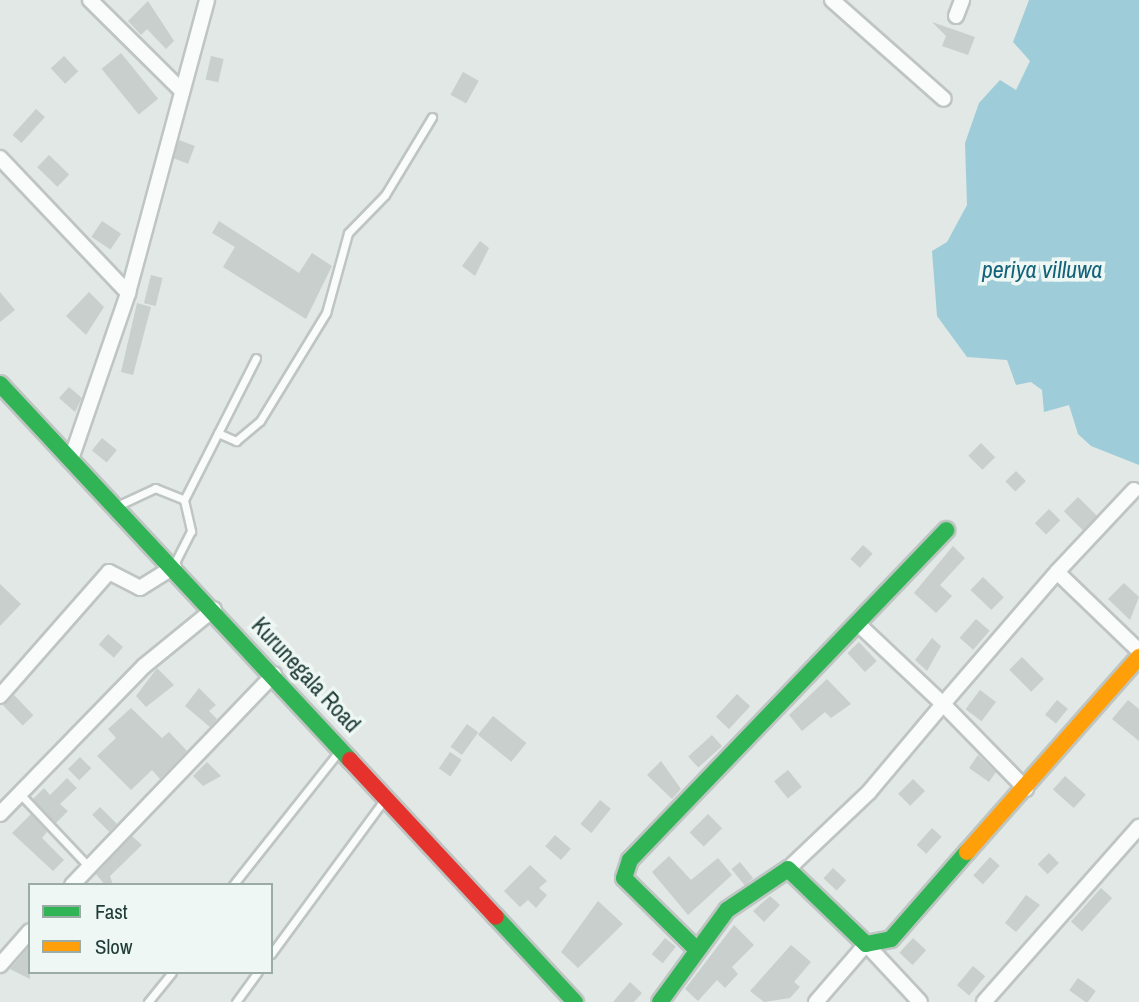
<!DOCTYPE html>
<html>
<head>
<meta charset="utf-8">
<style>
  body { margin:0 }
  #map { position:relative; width:1139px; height:1002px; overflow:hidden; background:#e1e8e5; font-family:"Archivo Narrow",sans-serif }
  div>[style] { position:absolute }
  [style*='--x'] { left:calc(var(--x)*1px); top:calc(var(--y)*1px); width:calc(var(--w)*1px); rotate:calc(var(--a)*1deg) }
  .water>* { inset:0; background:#9ecdd9 }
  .building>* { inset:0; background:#c8cfcc; transform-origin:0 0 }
  .roads { filter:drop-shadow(2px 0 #bec5c2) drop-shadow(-2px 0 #bec5c2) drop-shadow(0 2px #bec5c2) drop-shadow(0 -2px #bec5c2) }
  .lane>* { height:7px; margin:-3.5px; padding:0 3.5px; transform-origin:3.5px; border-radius:3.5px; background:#fafcfb }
  .street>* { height:14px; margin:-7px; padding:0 7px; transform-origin:7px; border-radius:7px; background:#fafcfb }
  .fast>* { height:16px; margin:-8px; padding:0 8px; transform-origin:8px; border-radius:8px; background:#30b455 }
  .slow>* { height:16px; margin:-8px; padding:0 8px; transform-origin:8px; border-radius:8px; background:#ff9f0a }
  .jam>* { height:16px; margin:-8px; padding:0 8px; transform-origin:8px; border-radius:8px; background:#e5322d }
  span { translate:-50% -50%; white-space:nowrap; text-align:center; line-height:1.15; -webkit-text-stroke:7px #eef7f3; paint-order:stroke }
  .street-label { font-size:23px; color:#1e3b36 }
  .water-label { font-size:24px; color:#15627b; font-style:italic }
  .legend { position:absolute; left:28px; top:883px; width:245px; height:91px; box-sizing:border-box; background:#eef7f3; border:2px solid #9baca7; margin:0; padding:9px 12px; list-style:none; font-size:21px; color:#1e3b36 }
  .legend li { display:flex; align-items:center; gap:14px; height:35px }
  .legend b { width:35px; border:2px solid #9baca7 }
</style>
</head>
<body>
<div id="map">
  <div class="water">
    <i style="clip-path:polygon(1029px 0,1139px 0,1139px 465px,1091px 446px,1078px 434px,1069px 405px,1044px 412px,1042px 390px,1031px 382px,1016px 385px,1007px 360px,967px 357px,937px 316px,932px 251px,947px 242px,967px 205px,965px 143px,979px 103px,1000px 80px,1016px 90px,1030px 61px,1013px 42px)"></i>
  </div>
  <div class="building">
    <i style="clip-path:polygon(148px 1px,174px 41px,166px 49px,147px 29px,141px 35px,128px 21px)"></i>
    <i style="clip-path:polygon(932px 22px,975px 37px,968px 55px,942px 46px,946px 36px)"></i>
    <i style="left:121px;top:53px;width:59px;height:25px;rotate:51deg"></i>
    <i style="left:64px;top:56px;width:21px;height:18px;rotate:47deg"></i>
    <i style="left:211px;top:56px;width:13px;height:24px;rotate:13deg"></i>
    <i style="left:463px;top:72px;width:18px;height:26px;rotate:29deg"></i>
    <i style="left:36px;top:109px;width:12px;height:35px;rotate:42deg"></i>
    <i style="left:179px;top:140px;width:17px;height:19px;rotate:21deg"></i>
    <i style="left:49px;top:155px;width:28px;height:17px;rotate:44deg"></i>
    <i style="left:102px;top:221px;width:23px;height:19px;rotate:34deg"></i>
    <i style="clip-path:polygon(219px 221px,299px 273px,312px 253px,332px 266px,306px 319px,223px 267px,235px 247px,212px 233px)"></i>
    <i style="clip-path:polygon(480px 241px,489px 248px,475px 276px,462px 266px)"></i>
    <i style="left:151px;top:275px;width:12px;height:29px;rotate:14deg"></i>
    <i style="clip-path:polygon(0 292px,15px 310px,0 322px)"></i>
    <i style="clip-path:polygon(89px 292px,104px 307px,86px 335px,66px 316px)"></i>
    <i style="clip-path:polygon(137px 303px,151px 307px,133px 375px,121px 372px)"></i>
    <i style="clip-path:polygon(69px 387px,82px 398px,75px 412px,59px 398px)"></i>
    <i style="left:102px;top:438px;width:19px;height:16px;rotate:39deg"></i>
    <i style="left:981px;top:443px;width:20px;height:18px;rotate:45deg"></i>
    <i style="left:1016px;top:471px;width:14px;height:15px;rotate:45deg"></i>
    <i style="left:1078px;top:497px;width:27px;height:20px;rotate:45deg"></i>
    <i style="left:1049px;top:509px;width:16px;height:20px;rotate:45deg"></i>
    <i style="left:863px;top:545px;width:13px;height:19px;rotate:42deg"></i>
    <i style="clip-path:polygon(953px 546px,965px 558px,940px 585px,952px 596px,936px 613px,914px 593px)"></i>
    <i style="left:983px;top:577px;width:29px;height:18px;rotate:44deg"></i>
    <i style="clip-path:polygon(1124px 583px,1139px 597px,1130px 620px,1108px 599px)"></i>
    <i style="clip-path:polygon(0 584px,21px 604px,0 626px)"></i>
    <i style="left:976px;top:619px;width:18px;height:25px;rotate:41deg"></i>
    <i style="left:108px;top:634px;width:20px;height:14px;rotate:41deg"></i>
    <i style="clip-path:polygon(932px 638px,941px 646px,927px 671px,915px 660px)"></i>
    <i style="left:859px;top:642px;width:26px;height:16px;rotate:47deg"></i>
    <i style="left:1022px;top:657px;width:31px;height:18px;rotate:45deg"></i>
    <i style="clip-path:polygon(157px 668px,174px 685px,146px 707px,136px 696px)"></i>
    <i style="clip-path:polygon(827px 679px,851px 704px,831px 718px,825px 712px,802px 731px,789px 715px)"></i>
    <i style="clip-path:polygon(199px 688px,216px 705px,209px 711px,217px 719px,210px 727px,185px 706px)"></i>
    <i style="left:980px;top:690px;width:20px;height:24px;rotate:37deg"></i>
    <i style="left:737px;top:694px;width:18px;height:31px;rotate:43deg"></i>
    <i style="left:14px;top:695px;width:28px;height:15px;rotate:46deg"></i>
    <i style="left:1057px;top:700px;width:14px;height:19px;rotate:39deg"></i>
    <i style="clip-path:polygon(1128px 700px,1139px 709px,1139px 741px,1112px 719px)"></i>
    <i style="clip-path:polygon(131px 708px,162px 738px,169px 732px,187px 751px,160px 779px,152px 770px,131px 790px,97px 756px,116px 738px,108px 729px)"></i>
    <i style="left:493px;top:716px;width:43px;height:24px;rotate:39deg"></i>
    <i style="left:467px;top:724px;width:14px;height:28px;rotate:36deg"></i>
    <i style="left:712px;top:735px;width:15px;height:32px;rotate:48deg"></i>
    <i style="left:450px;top:752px;width:14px;height:20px;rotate:34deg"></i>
    <i style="clip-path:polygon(978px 755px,996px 772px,989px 782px,969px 768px)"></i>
    <i style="left:80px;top:757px;width:16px;height:17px;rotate:45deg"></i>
    <i style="clip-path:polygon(661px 761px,681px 789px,672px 799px,647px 775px)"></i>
    <i style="clip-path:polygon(207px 762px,221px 776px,203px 786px,193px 776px)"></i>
    <i style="left:788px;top:770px;width:22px;height:18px;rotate:51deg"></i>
    <i style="left:1065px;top:776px;width:28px;height:18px;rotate:42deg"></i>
    <i style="clip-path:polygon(67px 778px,77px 788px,60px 804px,68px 811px,56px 823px,33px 799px,44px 788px,50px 795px)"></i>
    <i style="left:913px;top:779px;width:17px;height:21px;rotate:45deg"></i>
    <i style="left:600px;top:800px;width:14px;height:31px;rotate:39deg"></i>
    <i style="left:100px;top:807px;width:24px;height:11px;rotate:45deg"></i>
    <i style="clip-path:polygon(31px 814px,47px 832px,42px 838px,64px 860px,53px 871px,12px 833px)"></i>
    <i style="left:708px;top:814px;width:20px;height:26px;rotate:45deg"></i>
    <i style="left:932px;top:828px;width:13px;height:23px;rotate:42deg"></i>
    <i style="left:555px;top:835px;width:21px;height:15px;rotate:41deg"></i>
    <i style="clip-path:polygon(132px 836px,142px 845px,110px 876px,113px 885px,105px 885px,96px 874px)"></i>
    <i style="left:1049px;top:853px;width:14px;height:16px;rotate:45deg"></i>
    <i style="clip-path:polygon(669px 856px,691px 880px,718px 858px,732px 875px,688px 915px,652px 872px)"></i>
    <i style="left:990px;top:857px;width:13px;height:25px;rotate:42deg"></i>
    <i style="left:740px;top:862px;width:21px;height:11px;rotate:51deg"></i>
    <i style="clip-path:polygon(530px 865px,547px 881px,539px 888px,547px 895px,536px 908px,528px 900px,520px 907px,504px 891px)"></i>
    <i style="left:833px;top:868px;width:18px;height:14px;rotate:43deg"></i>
    <i style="left:1101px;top:888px;width:15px;height:45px;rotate:42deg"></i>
    <i style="clip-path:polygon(1026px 895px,1040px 905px,1016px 932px,1005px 923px)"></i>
    <i style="clip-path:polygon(770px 896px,780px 905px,764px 922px,753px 911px)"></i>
    <i style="clip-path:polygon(598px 901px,623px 924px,578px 968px,561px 952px)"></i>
    <i style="clip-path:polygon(734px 925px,754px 945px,732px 967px,738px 974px,725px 988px,717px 980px,698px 1001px,685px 989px)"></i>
    <i style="left:665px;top:938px;width:14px;height:21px;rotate:39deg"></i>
    <i style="left:913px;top:938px;width:18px;height:20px;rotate:43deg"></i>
    <i style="clip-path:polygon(791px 945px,811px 962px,794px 982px,800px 987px,790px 998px,764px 1002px,750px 991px)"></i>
    <i style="clip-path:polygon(30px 946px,30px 979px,10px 969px)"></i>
    <i style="left:973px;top:966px;width:16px;height:25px;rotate:40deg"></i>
    <i style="left:1078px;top:978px;width:22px;height:15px;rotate:36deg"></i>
    <i style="clip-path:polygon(630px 982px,642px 993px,634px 1002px,613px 1002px)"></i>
  </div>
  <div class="roads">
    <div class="lane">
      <i style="--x:218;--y:433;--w:20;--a:24"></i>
      <i style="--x:236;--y:441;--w:31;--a:-40"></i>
      <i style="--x:260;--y:421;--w:127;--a:-58.6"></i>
      <i style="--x:326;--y:313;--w:83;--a:-74.6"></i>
      <i style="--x:348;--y:233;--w:53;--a:-45.8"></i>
      <i style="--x:385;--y:195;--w:91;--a:-58.9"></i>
      <i style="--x:184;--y:500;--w:159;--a:-63.1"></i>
      <i style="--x:119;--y:505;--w:40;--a:-25"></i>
      <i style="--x:155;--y:488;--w:31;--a:22"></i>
      <i style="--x:184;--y:500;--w:32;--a:77"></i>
      <i style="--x:191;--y:531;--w:36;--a:117"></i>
      <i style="--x:20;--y:794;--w:100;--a:46.6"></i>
      <i style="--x:233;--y:885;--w:167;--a:-51.6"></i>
      <i style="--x:271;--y:954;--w:187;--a:-53.7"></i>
      <i style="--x:148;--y:1002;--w:38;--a:-51"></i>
      <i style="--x:236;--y:1002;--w:37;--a:-54"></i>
    </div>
    <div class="street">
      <i style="--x:90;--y:0;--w:125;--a:44.7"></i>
      <i style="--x:832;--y:0;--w:149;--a:41.5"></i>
      <i style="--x:956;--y:16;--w:17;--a:-69"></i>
      <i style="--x:0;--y:158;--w:186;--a:46.5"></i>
      <i style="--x:71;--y:459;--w:176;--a:-71"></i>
      <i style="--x:128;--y:293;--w:303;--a:-74.9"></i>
      <i style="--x:1134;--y:490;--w:112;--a:133.2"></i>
      <i style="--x:1057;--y:572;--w:114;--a:43.9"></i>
      <i style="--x:0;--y:696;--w:165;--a:-48.7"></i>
      <i style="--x:109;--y:572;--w:35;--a:27"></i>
      <i style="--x:140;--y:588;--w:40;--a:-32"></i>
      <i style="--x:1026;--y:789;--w:119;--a:-134.3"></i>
      <i style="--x:943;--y:704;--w:174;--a:-49.2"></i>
      <i style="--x:0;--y:814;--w:206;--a:-45.8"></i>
      <i style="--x:144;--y:666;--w:90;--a:-39.2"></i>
      <i style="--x:788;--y:869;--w:112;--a:-43.5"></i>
      <i style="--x:869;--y:792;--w:115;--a:-49.9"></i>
      <i style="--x:943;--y:704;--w:117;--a:-136.7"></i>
      <i style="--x:72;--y:885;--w:292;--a:-46.2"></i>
      <i style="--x:0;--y:965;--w:45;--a:-48.6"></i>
      <i style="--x:816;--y:1002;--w:77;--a:-49.2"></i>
      <i style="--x:866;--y:944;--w:79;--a:47"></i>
      <i style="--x:984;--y:1002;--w:234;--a:-48.5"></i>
    </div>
    <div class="fast">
      <i style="--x:0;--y:384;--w:514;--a:47.05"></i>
      <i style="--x:496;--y:917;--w:116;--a:47.1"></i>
      <i style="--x:696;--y:949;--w:101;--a:-135.4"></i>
      <i style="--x:624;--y:878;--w:19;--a:-72"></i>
      <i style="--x:630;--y:860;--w:457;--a:-46.2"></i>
      <i style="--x:660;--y:1002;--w:114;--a:-53.9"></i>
      <i style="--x:727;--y:910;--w:73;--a:-33.9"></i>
      <i style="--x:788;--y:869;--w:108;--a:43.9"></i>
      <i style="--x:866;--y:944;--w:25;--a:-11"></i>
      <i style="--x:891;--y:939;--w:116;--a:-48.9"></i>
    </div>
    <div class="slow">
      <i style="--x:967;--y:852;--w:260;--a:-48.6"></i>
    </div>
    <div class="jam">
      <i style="--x:350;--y:760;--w:214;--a:47.1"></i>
    </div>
  </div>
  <div class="street-label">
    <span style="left:306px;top:675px;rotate:47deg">Kurunegala Road</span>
  </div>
  <div class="water-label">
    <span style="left:1042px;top:270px">periya villuwa</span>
  </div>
  <ul class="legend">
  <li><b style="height:9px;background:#30b455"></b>Fast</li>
  <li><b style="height:9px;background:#ff9f0a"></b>Slow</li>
  </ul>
</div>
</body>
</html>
